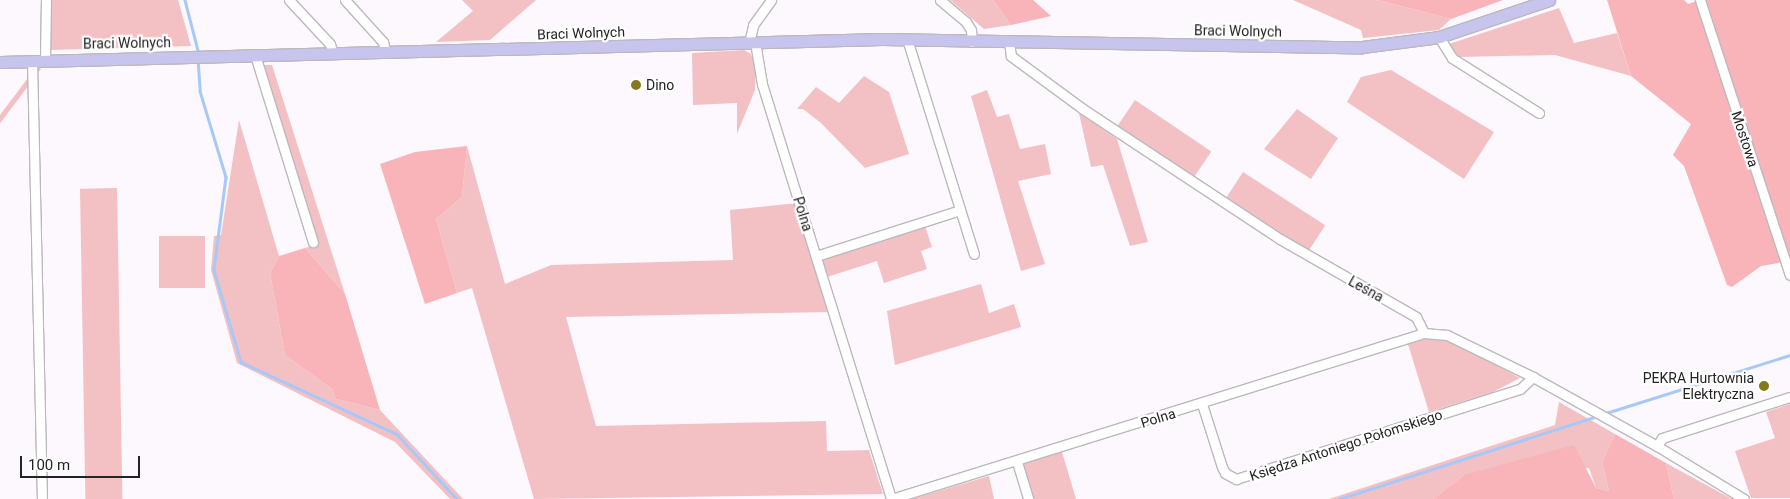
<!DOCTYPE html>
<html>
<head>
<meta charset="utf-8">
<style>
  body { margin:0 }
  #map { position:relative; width:1790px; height:499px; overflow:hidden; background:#fcf8fd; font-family:Roboto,sans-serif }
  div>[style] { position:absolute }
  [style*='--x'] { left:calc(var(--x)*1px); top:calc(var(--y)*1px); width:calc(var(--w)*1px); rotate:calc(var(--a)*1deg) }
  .green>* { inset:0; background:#f3c0c3; transform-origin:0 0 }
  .forest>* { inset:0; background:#f8b4b9 }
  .stream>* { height:2.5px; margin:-1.25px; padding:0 1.25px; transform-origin:1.25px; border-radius:1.25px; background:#a7c9fa }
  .roads { filter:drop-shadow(1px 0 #bcb9bd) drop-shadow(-1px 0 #bcb9bd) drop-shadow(0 1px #bcb9bd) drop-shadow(0 -1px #bcb9bd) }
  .minor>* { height:9px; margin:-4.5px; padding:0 4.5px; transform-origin:4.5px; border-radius:4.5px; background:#fff }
  .major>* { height:11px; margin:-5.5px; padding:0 5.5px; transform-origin:5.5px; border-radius:5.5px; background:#c7c4ee }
  .dots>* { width:14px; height:14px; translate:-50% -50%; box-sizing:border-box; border:2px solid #fff; border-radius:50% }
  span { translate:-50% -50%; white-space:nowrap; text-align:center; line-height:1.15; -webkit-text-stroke:4.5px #fff; paint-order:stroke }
  .street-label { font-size:14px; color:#242325 }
  .poi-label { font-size:14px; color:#242325 }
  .left { translate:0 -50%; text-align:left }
  .right { translate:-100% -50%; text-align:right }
  .scale { position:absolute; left:20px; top:456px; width:120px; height:22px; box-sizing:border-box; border:2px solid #242325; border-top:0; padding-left:6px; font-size:15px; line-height:18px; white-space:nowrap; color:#242325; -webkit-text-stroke:4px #fff; paint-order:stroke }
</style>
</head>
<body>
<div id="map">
  <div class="green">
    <i style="clip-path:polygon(51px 0,178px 0,191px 46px,51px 50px)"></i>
    <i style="clip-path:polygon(462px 0,536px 0,490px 40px,436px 42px,473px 11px)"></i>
    <i style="clip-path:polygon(950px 0,993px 0,1011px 25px,984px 29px)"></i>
    <i style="clip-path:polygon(1293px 0,1377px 0,1451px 19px,1439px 30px,1363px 38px,1361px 30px)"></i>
    <i style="clip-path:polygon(1559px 8px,1574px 43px,1617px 33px,1631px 76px,1555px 55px,1459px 57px,1451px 50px,1449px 44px)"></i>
    <i style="clip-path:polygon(744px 50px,751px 54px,756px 67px,755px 90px,737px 134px,737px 103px,693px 105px,692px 53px)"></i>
    <i style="clip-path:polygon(260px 65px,272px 65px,345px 294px,305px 248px,316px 245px)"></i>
    <i style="left:37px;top:66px;width:5px;height:433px;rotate:37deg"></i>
    <i style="clip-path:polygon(1391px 70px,1494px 132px,1464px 179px,1347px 102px,1361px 77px)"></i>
    <i style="clip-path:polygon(864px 76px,889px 92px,909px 154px,865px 168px,821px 123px,803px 109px,797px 109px,816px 87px,839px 103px)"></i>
    <i style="clip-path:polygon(987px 90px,997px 117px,1009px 114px,1020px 149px,1045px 144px,1051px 174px,1018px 181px,1045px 264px,1021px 271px,971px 96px)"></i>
    <i style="left:1135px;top:100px;width:92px;height:32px;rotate:34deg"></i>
    <i style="clip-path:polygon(1297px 109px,1338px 138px,1311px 179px,1264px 149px)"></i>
    <i style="clip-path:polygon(1079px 113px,1117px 139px,1148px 242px,1130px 246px,1103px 165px,1091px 167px)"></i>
    <i style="clip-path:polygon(239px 120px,279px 256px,270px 273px,285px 355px,332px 389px,336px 399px,380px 410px,463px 499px,450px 499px,395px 442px,237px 363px,211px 270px,214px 236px,221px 235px)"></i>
    <i style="clip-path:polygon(467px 146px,505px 284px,551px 265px,733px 260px,730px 210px,797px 203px,831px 312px,566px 317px,596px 426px,826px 421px,827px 451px,869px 450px,883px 494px,534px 499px,472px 288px,457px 293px,436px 219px,462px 197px)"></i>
    <i style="left:1243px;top:172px;width:98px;height:32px;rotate:33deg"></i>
    <i style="left:117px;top:188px;width:311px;height:37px;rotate:89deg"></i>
    <i style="clip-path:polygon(925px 226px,932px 247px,921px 251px,927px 269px,884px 283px,877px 261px,827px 277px,821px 259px)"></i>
    <i style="left:159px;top:236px;width:46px;height:52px"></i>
    <i style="clip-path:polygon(981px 284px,989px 313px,1014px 304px,1021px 327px,895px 365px,887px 311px)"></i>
    <i style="clip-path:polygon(1436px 332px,1520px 378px,1493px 392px,1429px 412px,1407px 341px)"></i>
    <i style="clip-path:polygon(1559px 402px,1615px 434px,1602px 462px,1609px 491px,1596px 488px,1589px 468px,1464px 475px,1433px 499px,1329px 499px,1555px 425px)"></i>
    <i style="clip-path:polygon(1790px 404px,1790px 498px,1751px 498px,1735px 451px,1775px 438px,1766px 412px)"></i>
    <i style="clip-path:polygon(1062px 452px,1076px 499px,1031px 499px,1020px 463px)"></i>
    <i style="clip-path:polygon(1666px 463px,1732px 499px,1674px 499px)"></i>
    <i style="clip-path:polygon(989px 476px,994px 499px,912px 499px)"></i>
  </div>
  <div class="forest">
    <i style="clip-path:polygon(993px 0,1033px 0,1051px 16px,1011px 25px)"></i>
    <i style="clip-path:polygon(1377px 0,1503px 0,1451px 19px)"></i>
    <i style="clip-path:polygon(1607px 0,1684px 0,1688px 4px,1700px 0,1790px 0,1790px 261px,1761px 266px,1732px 287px,1727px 285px,1684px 166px,1673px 155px,1691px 124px,1631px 76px)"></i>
    <i style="clip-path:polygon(467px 146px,462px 197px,436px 219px,457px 293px,425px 304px,380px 164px,415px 152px)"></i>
    <i style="clip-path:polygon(305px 248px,345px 294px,380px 410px,336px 399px,332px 389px,285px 355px,270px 273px,279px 256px)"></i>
    <i style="clip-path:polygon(1615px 434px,1666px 463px,1674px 499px,1433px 499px,1464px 475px,1574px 445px,1596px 488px,1609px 491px,1602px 462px)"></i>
  </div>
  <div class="stream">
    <i style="--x:185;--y:0;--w:56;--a:75.5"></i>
    <i style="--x:198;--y:59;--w:32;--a:86"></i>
    <i style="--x:200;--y:91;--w:90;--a:73.2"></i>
    <i style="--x:226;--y:177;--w:94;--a:97.4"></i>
    <i style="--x:214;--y:270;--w:96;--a:73.6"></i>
    <i style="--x:241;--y:362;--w:172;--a:24.8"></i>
    <i style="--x:397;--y:434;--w:88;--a:47.3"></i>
    <i style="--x:1606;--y:413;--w:193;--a:-17.5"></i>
    <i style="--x:1339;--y:499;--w:269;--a:-17.8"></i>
  </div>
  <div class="roads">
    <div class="minor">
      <i style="--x:289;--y:0;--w:60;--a:47"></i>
      <i style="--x:330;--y:44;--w:10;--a:73"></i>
      <i style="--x:345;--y:0;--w:57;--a:47.9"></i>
      <i style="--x:383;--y:42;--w:11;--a:75"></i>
      <i style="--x:940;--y:0;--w:34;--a:40"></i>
      <i style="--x:966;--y:22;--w:9;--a:58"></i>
      <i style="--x:971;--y:30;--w:12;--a:85"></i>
      <i style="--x:1700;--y:0;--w:289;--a:71.9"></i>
      <i style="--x:1439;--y:37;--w:25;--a:58"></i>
      <i style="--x:1452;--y:58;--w:103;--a:32.3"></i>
      <i style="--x:907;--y:39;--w:225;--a:72.7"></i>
      <i style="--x:755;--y:42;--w:43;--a:80.5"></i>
      <i style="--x:762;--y:84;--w:435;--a:72.7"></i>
      <i style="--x:1009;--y:42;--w:14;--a:82"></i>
      <i style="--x:1011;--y:56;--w:89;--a:36.4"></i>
      <i style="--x:1083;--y:109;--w:236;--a:33.4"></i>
      <i style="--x:1280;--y:239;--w:157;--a:29.8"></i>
      <i style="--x:1416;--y:317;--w:18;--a:63"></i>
      <i style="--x:1424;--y:333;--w:23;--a:5"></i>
      <i style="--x:1447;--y:335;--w:96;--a:26"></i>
      <i style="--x:1533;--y:377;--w:142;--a:29.1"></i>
      <i style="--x:1657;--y:446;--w:102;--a:31.3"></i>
      <i style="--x:749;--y:43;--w:18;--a:-77"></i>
      <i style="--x:753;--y:25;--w:31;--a:-54"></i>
      <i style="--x:255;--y:55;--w:196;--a:72.8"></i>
      <i style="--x:32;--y:61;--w:438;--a:88.7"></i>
      <i style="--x:45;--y:61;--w:61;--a:-89.1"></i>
      <i style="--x:816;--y:256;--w:151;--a:-17.7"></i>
      <i style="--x:1202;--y:404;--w:66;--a:72.4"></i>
      <i style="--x:1222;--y:467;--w:7;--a:63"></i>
      <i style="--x:1225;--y:473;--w:13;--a:29"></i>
      <i style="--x:1236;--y:479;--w:298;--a:-17.6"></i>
      <i style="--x:1520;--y:389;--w:18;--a:-43"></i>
      <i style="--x:1657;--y:446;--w:9;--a:-58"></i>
      <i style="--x:1662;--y:438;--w:134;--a:-17.8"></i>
      <i style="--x:1017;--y:462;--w:39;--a:73"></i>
      <i style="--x:891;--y:499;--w:558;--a:-17.3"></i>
    </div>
    <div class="major">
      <i style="--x:0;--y:62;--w:882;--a:-1.49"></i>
      <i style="--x:882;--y:39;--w:480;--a:1"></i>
      <i style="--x:1362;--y:47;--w:78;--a:-7.4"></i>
      <i style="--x:1439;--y:37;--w:116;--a:-18.6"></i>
    </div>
  </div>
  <div class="dots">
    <i style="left:636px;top:85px;background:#85791e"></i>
    <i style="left:1764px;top:386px;background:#85791e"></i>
  </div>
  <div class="street-label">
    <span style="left:1238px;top:31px;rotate:1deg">Braci Wolnych</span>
    <span style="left:581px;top:33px;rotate:-2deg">Braci Wolnych</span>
    <span style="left:127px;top:43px;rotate:-1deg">Braci Wolnych</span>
    <span style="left:1745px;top:139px;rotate:72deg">Mostowa</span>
    <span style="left:803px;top:214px;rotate:73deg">Polna</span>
    <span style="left:1366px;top:289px;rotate:29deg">Leśna</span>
    <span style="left:1158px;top:418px;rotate:-17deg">Polna</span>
    <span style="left:1346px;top:445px;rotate:-18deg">Księdza Antoniego Połomskiego</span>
  </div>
  <div class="poi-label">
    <span class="left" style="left:646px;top:85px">Dino</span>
    <span class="right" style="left:1754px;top:386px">PEKRA Hurtownia<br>Elektryczna</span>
  </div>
  <div class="scale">100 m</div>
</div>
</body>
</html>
